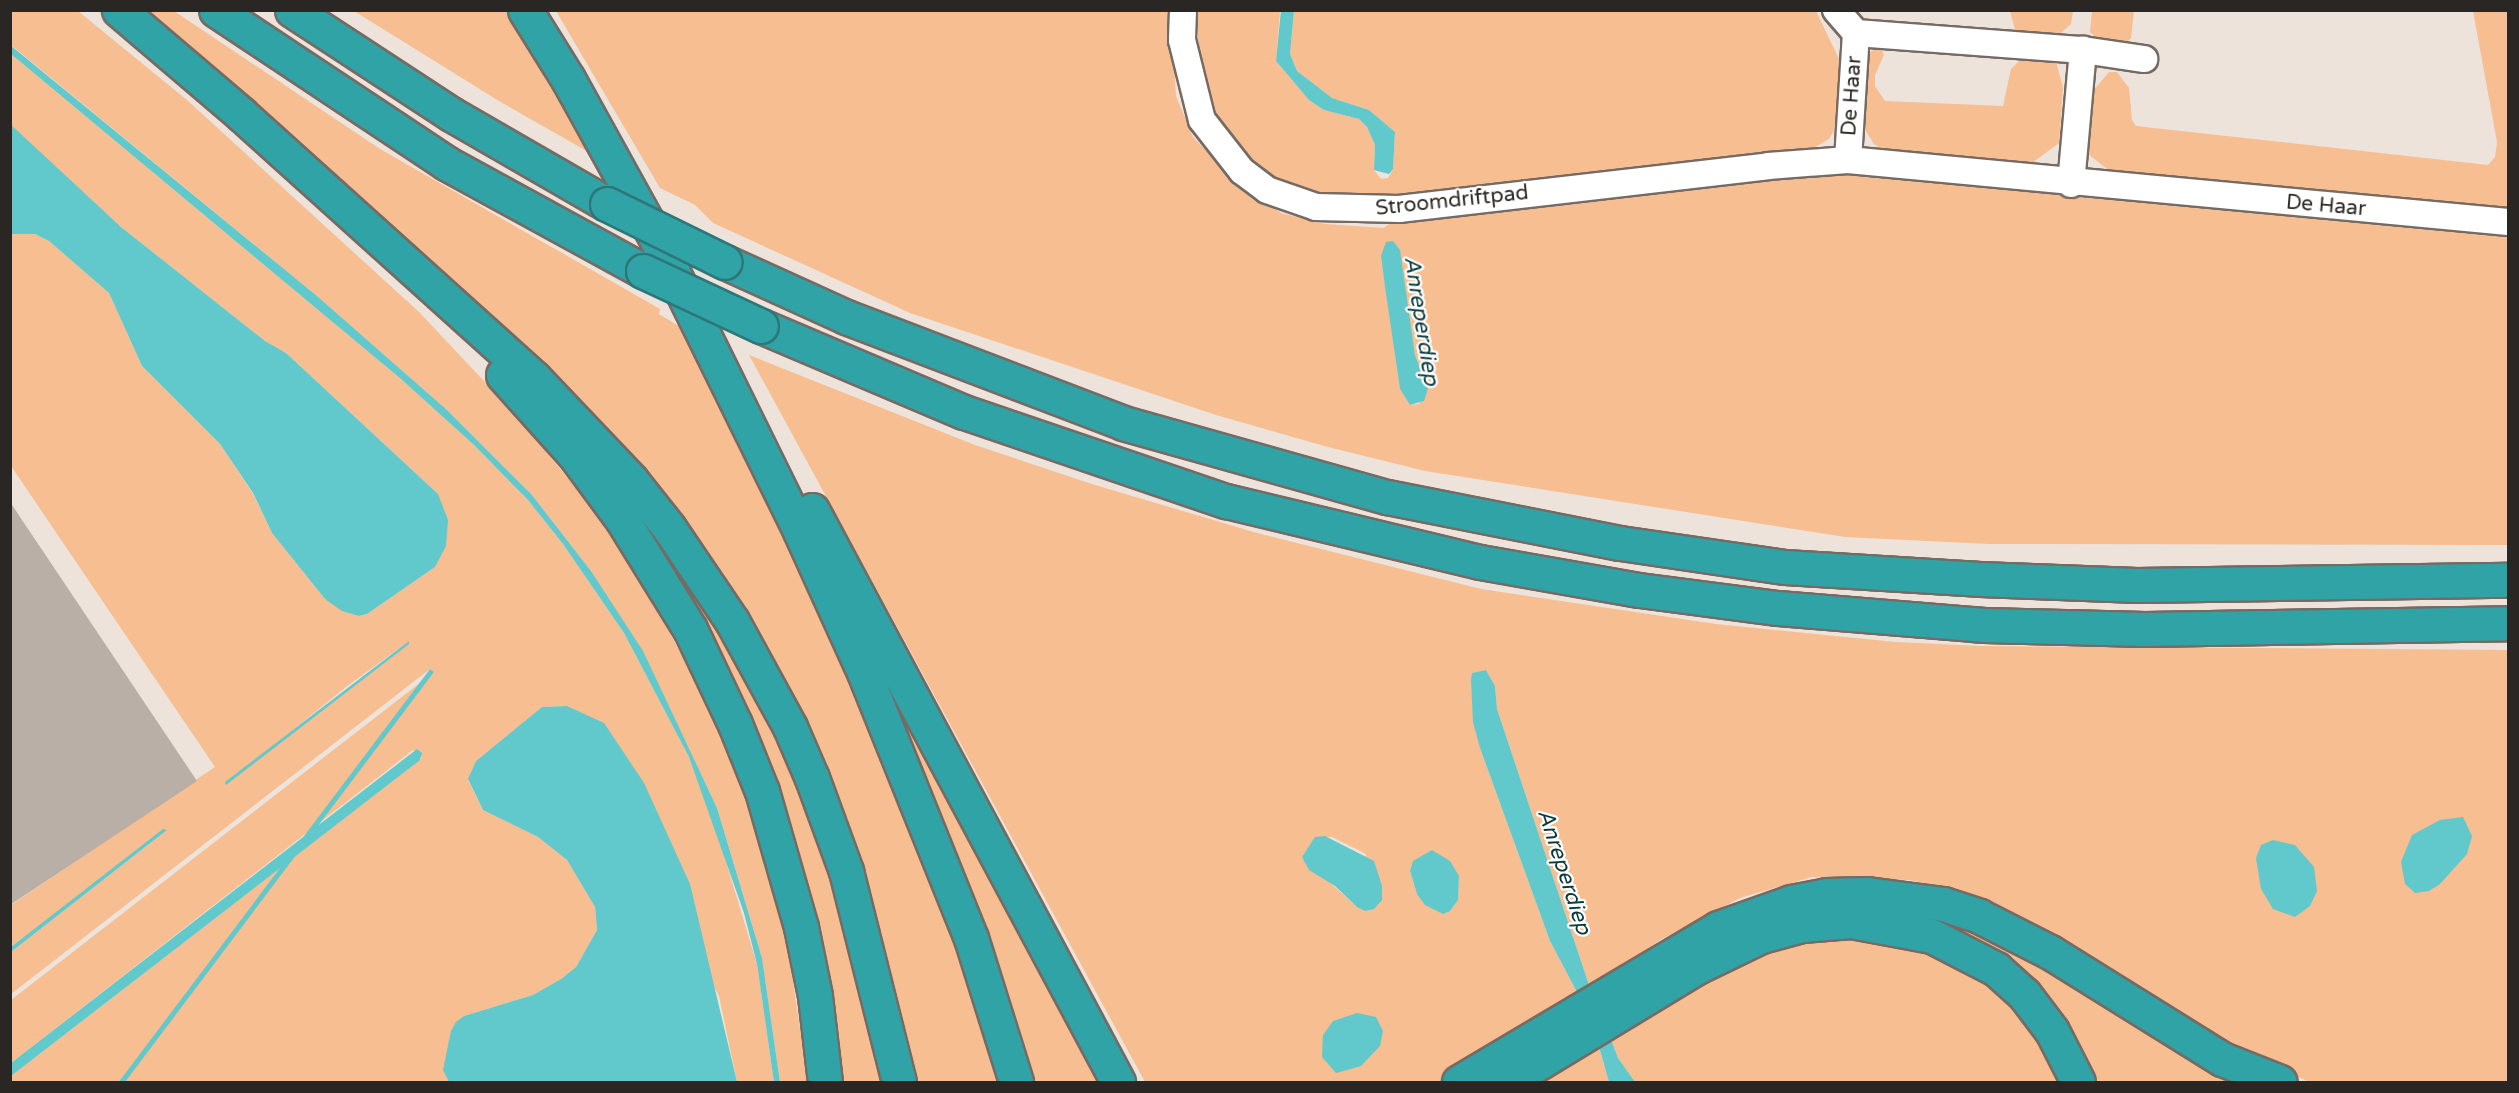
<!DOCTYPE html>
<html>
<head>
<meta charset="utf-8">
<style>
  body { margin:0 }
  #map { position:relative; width:2519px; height:1093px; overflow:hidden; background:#eee3db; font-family:"Varela Round",sans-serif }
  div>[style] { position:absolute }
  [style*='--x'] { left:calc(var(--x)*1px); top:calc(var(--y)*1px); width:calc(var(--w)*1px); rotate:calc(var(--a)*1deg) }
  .green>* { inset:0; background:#f6be91 }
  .water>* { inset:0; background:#61c8cc; transform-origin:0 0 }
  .building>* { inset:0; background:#b9afa7 }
  .roads { filter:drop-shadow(2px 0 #756b64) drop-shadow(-2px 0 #756b64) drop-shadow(0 2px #756b64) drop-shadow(0 -2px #756b64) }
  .minor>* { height:26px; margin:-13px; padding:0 13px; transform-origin:13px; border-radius:13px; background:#fff }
  .highway>* { height:33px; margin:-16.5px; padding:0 16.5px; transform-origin:16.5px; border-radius:16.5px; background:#30a3a7 }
  .bridges { filter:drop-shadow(2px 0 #2e7779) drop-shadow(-2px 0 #2e7779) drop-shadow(0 2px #2e7779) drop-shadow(0 -2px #2e7779) }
  .highway-bridge>* { height:33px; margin:-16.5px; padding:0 16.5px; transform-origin:16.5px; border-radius:16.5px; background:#30a3a7 }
  span { translate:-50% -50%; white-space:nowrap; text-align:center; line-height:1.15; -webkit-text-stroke:4.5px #fff; paint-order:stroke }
  .street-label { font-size:21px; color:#2a2623 }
  .water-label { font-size:22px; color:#083b3d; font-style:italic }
  .frame { position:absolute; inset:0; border:12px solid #2a2623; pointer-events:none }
</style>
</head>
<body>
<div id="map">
  <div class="green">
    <i style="clip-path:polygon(11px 11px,78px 11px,187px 100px,419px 312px,512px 411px,582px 495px,647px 590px,706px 701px,735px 766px,762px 843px,787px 942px,808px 1082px,780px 1082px,762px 958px,717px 808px,642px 651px,591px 571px,532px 495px,447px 410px,317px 296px,11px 45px)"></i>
    <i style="clip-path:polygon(144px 11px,174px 11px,380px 149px,660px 309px,659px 314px,685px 330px,845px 644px,955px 917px,1006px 1082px,908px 1082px,776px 682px,432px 266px)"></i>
    <i style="clip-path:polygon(354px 11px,506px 11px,592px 154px,499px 101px)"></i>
    <i style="clip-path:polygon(evenodd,556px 11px,1171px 11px,1176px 96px,1193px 137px,1237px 183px,1281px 213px,1325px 224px,1384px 228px,1394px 220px,1754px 177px,1845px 172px,2508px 235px,2508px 545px,1989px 544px,1845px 537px,1425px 471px,1328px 447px,1216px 415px,910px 313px,713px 223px,695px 205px,660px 188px,556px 11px,1386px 246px,1408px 315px,1415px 355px,1428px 388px,1419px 404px,1410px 405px,1400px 389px,1381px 256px,1386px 246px)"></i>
    <i style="clip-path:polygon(1198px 11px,1280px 11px,1276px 61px,1309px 100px,1324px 110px,1359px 119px,1367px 127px,1375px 145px,1374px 170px,1381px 179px,1388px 178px,1393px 169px,1395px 132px,1369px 110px,1332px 98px,1297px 71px,1290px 54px,1294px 11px,1816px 11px,1839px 59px,1839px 122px,1829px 139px,1810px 150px,1384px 199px,1326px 199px,1289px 189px,1246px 161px,1218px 126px,1204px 95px,1198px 53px)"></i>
    <i style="clip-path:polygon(2010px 11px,2073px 11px,2071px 24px,2061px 33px,2048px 36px,2015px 30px)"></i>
    <i style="clip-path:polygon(2092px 11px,2134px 11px,2131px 38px,2123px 46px,2100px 41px,2090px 32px)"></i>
    <i style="clip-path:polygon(2473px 11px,2508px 11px,2508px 211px,2111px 172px,2088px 154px,2092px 92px,2109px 72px,2117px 72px,2129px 88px,2132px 120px,2136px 126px,2488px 165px,2495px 157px,2497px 142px)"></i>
    <i style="clip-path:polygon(1880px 46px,1884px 55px,1875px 75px,1875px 86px,1885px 101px,2003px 106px,2011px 69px,2021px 59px,2037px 51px,2049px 53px,2057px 65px,2063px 88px,2059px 143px,2028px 166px,1884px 150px,1874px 144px,1862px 125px,1864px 63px,1870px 52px)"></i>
    <i style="clip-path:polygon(evenodd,11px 54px,401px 379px,474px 445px,528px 500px,563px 544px,624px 633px,689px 757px,712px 816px,757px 964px,774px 1082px,737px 1082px,719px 996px,567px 706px,542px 707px,476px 761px,468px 780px,483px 810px,538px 837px,567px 860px,595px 907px,597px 930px,576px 967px,561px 979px,533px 995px,464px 1016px,444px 1070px,449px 1082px,11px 1082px,11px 1076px,422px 758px,413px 750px,11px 1063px,11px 1000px,434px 672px,430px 669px,11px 994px,11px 952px,166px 831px,11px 947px,11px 905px,215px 767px,11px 466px,11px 234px,35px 234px,49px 241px,109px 293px,142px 366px,220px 444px,253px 494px,272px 533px,325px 599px,359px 616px,367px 614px,435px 567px,438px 494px,286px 353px,265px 341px,121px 227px,11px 127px,11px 54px,409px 641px,226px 784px,346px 687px,409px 641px)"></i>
    <i style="clip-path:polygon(evenodd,749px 355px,975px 445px,1095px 485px,1257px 533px,1481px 589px,1716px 624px,1896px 642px,1981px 646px,2508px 650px,2508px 1082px,2310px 1082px,2231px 1049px,1982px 899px,1910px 880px,1812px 877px,1740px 898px,1660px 940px,1590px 988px,1497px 709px,1495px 686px,1486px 670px,1472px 673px,1480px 748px,1550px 941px,1579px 996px,1438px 1082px,1145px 1082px,749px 355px,1316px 837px,1332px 837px,1366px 854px,1357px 907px,1302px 857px,1316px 837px,749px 355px,1410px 871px,1459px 876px,1458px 900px,1450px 911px,1417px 894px,1410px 871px)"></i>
    <i style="clip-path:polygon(578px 446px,723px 622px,815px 805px,891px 1082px,835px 1082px,791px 846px)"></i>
    <i style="clip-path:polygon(885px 678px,1108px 1082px,1032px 1082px,1022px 1037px,995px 953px)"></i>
    <i style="clip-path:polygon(1885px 909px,1942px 916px,1991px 936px,2238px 1082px,2091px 1082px,2064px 1023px)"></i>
    <i style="clip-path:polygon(1858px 935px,1935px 953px,1976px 975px,2012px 1006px,2052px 1058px,2060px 1082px,1635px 1082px,1618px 1058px,1610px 1037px,1626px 1020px,1777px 944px)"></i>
    <i style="clip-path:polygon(1598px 1043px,1609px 1082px,1525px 1082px)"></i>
  </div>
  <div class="water">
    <i style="clip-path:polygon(1281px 10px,1294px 11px,1290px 54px,1297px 71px,1332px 98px,1369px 110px,1395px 132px,1393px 169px,1389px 174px,1374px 170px,1375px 145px,1367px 127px,1359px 119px,1324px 110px,1309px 100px,1276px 61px)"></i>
    <i style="clip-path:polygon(10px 45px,317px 296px,447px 410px,532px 495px,591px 571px,643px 651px,717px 808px,762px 958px,780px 1082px,774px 1082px,757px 964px,744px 913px,689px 757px,624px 633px,563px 544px,528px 500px,474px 445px,401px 379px,11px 54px)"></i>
    <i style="clip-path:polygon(10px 124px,121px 227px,265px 341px,286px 353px,438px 494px,448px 520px,446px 546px,435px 567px,367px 614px,359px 616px,342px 611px,325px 599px,272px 533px,253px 493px,220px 444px,142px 366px,109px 293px,49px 241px,35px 234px,11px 234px)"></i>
    <i style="clip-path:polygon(1393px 241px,1400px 250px,1415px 355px,1428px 388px,1424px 401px,1410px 405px,1400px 389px,1385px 287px,1381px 256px,1386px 242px)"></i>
    <i style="clip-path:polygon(409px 641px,409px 644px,226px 785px,225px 782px)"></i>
    <i style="left:430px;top:669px;width:5px;height:530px;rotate:37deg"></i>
    <i style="clip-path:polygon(1486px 670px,1495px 686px,1497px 709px,1590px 988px,1579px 996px,1550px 941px,1480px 748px,1473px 722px,1471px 680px,1472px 673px)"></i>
    <i style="clip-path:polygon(567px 706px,604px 723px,644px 783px,690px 884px,737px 1082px,449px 1082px,443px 1070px,451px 1031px,456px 1022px,464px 1016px,533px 995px,561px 979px,576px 967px,597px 930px,595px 907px,567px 860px,538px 837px,483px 810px,468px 779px,476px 761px,542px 707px)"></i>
    <i style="clip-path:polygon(417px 749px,422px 753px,420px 760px,11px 1076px,11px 1063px)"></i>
    <i style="clip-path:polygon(2463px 817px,2472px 836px,2467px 854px,2440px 884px,2429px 891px,2415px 893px,2405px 884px,2401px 862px,2412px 835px,2440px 820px)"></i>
    <i style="clip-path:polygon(163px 829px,167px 830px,11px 952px,11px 947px)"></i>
    <i style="clip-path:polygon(1325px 836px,1374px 861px,1382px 886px,1382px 900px,1374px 909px,1365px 911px,1357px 907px,1335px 886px,1309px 870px,1302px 857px,1315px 837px)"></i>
    <i style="clip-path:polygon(2273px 840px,2295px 845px,2314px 867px,2317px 891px,2310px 906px,2295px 917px,2273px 909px,2261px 889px,2256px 858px,2261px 845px)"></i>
    <i style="clip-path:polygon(1432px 850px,1450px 861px,1459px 876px,1458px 900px,1450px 911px,1443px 914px,1425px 905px,1417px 894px,1410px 871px,1413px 861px)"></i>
    <i style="clip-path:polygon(1357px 1013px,1376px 1017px,1383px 1031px,1380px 1046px,1361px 1066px,1336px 1073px,1322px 1057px,1323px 1035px,1333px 1021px)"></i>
    <i style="clip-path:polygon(1610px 1037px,1618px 1058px,1635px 1082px,1609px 1082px,1598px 1043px)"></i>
  </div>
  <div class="building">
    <i style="clip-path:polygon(10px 502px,197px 781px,10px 905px)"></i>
  </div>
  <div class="roads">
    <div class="minor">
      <i style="--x:1183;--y:10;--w:30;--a:92"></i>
      <i style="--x:1182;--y:40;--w:82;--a:76"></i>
      <i style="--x:1202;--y:120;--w:65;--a:51.9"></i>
      <i style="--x:1242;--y:171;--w:31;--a:37"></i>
      <i style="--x:1267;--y:190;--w:52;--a:19.1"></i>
      <i style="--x:1316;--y:207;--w:83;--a:1.4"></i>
      <i style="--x:1399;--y:209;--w:371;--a:-6.6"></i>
      <i style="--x:1768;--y:166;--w:80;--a:-4.3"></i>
      <i style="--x:1848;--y:160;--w:663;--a:5.37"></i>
      <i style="--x:1836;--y:10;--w:30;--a:49"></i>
      <i style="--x:1848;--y:160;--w:127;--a:-86.4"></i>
      <i style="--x:1856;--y:33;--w:228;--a:4.3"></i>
      <i style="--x:2083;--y:50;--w:62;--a:8.4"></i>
      <i style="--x:2071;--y:184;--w:135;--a:-84.9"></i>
    </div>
    <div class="highway">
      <i style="--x:119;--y:10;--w:160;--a:40.4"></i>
      <i style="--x:241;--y:114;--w:394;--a:42"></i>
      <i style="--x:534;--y:378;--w:141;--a:46.4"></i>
      <i style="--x:631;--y:480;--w:61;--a:51.6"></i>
      <i style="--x:669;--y:528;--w:112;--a:55.9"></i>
      <i style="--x:732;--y:621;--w:121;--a:61.3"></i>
      <i style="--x:790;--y:727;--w:56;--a:66.7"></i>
      <i style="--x:812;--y:778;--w:99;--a:69.9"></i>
      <i style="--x:846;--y:871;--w:218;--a:75.9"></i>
      <i style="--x:216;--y:10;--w:276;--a:33.6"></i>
      <i style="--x:446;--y:163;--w:225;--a:28.7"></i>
      <i style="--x:292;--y:10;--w:190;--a:33.2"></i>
      <i style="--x:451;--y:114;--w:180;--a:30"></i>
      <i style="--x:525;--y:10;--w:81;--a:58.1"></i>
      <i style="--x:568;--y:79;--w:184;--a:61.1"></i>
      <i style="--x:657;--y:240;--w:324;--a:63.8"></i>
      <i style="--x:800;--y:531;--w:155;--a:65.6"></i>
      <i style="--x:864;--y:672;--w:287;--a:68.1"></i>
      <i style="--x:971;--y:938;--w:151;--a:72.6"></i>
      <i style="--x:725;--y:262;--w:133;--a:24.4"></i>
      <i style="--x:846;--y:317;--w:297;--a:20.9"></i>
      <i style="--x:1123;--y:423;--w:274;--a:15.7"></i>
      <i style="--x:1387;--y:497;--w:237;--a:11.2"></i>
      <i style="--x:1620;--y:543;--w:167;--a:8.3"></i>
      <i style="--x:1785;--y:567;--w:195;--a:3.5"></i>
      <i style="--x:1980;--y:579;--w:157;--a:2.2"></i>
      <i style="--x:2137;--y:585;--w:371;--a:-0.8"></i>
      <i style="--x:761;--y:326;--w:220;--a:23"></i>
      <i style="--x:964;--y:412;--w:277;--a:18.8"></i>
      <i style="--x:1226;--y:501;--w:261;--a:13.5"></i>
      <i style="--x:1480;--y:562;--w:161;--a:10"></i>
      <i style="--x:1639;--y:590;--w:140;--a:7.4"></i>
      <i style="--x:1778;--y:608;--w:207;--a:4.7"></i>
      <i style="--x:1984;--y:625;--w:161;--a:1.4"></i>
      <i style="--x:2145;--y:629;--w:363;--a:-0.9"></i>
      <i style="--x:503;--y:375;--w:106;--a:48.1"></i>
      <i style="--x:574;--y:454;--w:81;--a:53.6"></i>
      <i style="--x:622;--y:519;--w:129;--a:58.3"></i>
      <i style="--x:690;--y:629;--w:105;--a:64.7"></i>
      <i style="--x:735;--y:724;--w:72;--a:68.1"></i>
      <i style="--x:762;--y:791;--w:141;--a:74"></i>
      <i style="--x:801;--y:927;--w:70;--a:78.5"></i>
      <i style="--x:815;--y:996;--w:87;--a:83.4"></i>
      <i style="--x:812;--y:510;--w:649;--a:61.85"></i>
      <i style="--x:1459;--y:1082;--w:301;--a:-30.7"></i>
      <i style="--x:1718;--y:928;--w:77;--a:-19.6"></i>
      <i style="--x:1791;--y:902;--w:36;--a:-11"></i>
      <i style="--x:1826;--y:895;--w:41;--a:-1.4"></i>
      <i style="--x:1867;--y:894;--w:77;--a:7.5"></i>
      <i style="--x:1943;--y:904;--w:38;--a:18"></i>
      <i style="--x:1979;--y:916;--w:80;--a:26.9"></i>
      <i style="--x:2050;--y:952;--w:203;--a:31.9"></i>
      <i style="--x:2222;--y:1059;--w:62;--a:21.6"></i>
      <i style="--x:1507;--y:1082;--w:220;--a:-31.2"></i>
      <i style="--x:1695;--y:968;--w:73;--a:-25.9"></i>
      <i style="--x:1761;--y:936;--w:42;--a:-15"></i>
      <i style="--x:1802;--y:925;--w:49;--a:-4.7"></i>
      <i style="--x:1851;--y:921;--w:82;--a:10.5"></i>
      <i style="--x:1932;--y:936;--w:72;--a:27.3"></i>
      <i style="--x:1996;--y:969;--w:38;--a:42"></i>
      <i style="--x:2024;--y:994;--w:46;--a:52.9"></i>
      <i style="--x:2052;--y:1031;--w:57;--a:63"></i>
    </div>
  </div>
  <div class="bridges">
    <div class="highway-bridge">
      <i style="--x:607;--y:204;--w:131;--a:26.2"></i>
      <i style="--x:643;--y:271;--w:130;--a:25"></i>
    </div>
  </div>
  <div class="street-label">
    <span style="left:1852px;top:96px;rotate:-86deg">De Haar</span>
    <span style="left:1452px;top:201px;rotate:-6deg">Stroomdriftpad</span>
    <span style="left:2326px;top:206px;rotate:5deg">De Haar</span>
  </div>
  <div class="water-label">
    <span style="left:1421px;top:321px;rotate:81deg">Anreperdiep</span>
    <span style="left:1564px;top:872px;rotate:72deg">Anreperdiep</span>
  </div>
  <div class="frame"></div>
</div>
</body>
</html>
